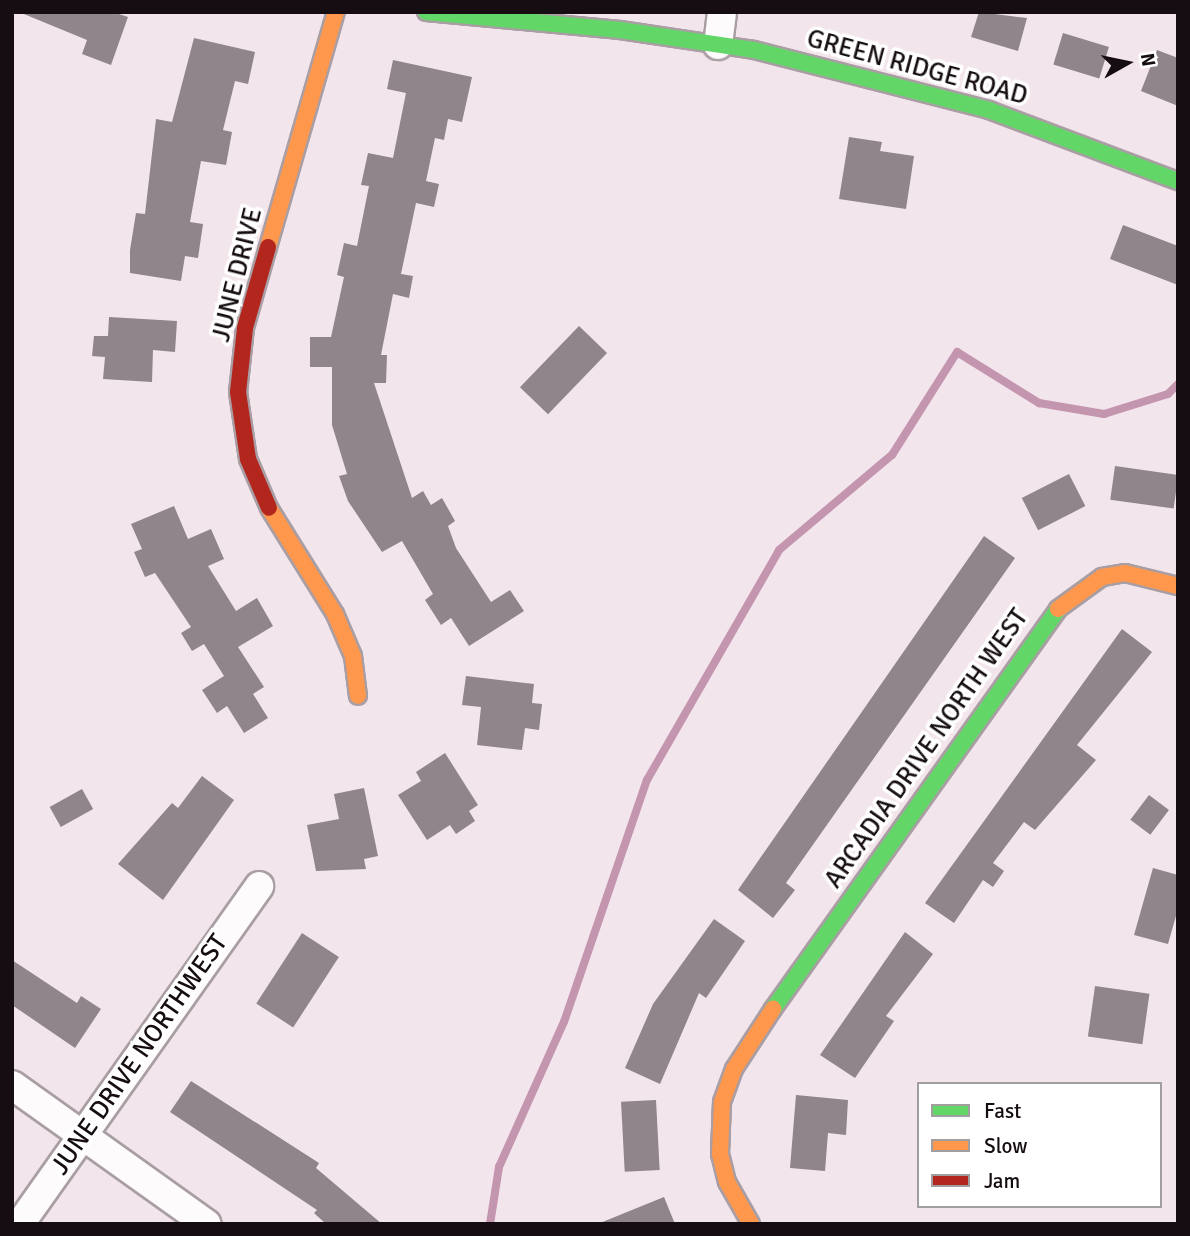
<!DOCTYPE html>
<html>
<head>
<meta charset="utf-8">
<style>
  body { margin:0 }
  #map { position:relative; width:1190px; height:1236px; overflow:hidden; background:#f3e5ec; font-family:Signika,sans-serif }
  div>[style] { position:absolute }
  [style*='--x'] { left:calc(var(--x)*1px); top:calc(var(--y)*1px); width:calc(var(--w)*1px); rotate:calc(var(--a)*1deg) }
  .stream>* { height:8px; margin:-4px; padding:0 4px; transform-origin:4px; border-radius:4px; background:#c495ae }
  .building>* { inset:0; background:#8f858a; transform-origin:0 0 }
  .roads { filter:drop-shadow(2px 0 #a99ea3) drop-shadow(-2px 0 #a99ea3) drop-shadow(0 2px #a99ea3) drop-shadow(0 -2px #a99ea3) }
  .street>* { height:28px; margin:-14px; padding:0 14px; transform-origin:14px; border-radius:14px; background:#fdfbfc }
  .fast>* { height:16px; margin:-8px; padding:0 8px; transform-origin:8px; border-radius:8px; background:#63d668 }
  .slow>* { height:16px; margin:-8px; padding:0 8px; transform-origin:8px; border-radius:8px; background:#ff974d }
  .jam>* { height:16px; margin:-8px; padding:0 8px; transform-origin:8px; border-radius:8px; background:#b3261e }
  span { translate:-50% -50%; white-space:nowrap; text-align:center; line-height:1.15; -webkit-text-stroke:7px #fff; paint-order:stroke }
  .street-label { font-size:26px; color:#150d11 }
  .frame { position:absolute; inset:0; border:14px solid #150d11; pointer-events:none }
  .legend { position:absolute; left:917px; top:1082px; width:245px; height:126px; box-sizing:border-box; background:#fff; border:2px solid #a19ea0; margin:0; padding:9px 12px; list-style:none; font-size:21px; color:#150d11 }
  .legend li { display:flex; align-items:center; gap:14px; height:35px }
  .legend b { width:35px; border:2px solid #a19ea0 }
  .north { position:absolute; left:1092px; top:28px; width:70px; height:70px; -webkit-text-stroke:5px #fff; paint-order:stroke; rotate:81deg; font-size:19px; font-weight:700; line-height:28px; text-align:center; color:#150d11 }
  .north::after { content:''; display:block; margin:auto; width:24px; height:32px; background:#150d11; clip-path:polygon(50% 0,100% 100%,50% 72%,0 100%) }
</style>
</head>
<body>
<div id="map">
  <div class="stream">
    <i style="--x:490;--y:1224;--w:58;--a:-81"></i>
    <i style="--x:499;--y:1167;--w:159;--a:-65.9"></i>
    <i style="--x:564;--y:1022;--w:256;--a:-71.1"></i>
    <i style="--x:647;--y:780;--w:265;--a:-60.1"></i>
    <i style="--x:779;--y:550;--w:148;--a:-40.1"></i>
    <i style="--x:892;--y:455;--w:122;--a:-57.7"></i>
    <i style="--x:957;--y:352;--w:97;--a:31.9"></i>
    <i style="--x:1039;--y:403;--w:66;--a:9.6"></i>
    <i style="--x:1104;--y:414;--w:67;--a:-17.4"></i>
    <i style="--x:1168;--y:394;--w:14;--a:-45"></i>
  </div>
  <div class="building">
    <i style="clip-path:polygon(19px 12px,113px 12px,128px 17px,111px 65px,82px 54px,87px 40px)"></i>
    <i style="clip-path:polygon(979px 12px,1027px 18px,1018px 51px,971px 37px)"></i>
    <i style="left:1063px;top:33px;width:48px;height:33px;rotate:17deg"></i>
    <i style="clip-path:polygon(194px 38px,255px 52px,248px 84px,235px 81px,223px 130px,232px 132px,226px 165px,201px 161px,190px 222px,203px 224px,198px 258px,185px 256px,181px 281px,130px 273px,130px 250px,136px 213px,145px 214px,156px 119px,172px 122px)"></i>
    <i style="clip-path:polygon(1157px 50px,1178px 58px,1178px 106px,1141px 91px)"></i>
    <i style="clip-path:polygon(393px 60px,472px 77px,462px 122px,448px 119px,444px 140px,435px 138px,426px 181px,439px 184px,434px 207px,416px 203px,401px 274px,413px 276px,409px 298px,393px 294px,381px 355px,387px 355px,386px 383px,374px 383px,412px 498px,423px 491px,431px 505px,442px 498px,455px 521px,448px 526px,456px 548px,491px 602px,510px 590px,524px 611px,469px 646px,451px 618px,441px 625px,425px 600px,433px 594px,402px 541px,382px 552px,348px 501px,339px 476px,347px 474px,332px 425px,332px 367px,310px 367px,310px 337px,331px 337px,344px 277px,337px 275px,344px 243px,357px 246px,369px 186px,361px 185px,368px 153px,393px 158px,406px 93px,387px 89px)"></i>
    <i style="clip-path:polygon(849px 137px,882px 142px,880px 151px,914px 156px,906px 209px,839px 199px)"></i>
    <i style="clip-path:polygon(1123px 225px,1178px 246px,1178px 285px,1110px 259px)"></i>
    <i style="clip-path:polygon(109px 317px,177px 321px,175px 352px,153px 350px,152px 382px,103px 379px,105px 357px,92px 356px,94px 336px,108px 336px)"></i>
    <i style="left:579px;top:326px;width:39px;height:85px;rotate:44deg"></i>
    <i style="left:1115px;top:466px;width:64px;height:34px;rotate:8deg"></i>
    <i style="left:1069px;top:474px;width:36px;height:53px;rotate:63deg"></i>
    <i style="clip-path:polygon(174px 506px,188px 539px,211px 529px,224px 559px,208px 566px,236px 611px,257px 598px,273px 626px,238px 647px,264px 687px,253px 694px,268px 718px,244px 733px,227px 706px,217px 713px,202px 690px,224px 676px,204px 644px,192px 651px,181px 633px,191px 627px,155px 573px,145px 577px,134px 552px,142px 549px,131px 524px)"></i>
    <i style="clip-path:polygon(984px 536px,1015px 558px,786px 883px,795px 890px,773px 918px,738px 890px)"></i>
    <i style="clip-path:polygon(1122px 629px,1152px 652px,1077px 745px,1096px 760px,1035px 830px,1024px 822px,993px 863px,1004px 871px,993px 887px,983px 880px,954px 923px,925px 903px)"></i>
    <i style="clip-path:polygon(466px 676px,534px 684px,532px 703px,542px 704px,539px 730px,525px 728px,522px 750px,477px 745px,481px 707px,462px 705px)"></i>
    <i style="clip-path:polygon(445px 753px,478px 805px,469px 811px,475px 821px,456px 834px,450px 825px,427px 840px,398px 795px,421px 781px,416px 772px)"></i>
    <i style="clip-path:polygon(202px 776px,234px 800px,163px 900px,118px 864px,172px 803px,178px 808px)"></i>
    <i style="clip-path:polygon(364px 788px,378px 856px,364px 859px,366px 869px,316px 871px,307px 825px,339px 819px,334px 794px)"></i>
    <i style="left:82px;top:789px;width:23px;height:37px;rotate:61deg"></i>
    <i style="left:1149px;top:795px;width:25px;height:31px;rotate:37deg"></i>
    <i style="clip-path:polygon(1153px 868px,1178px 875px,1178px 909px,1168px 944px,1134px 935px)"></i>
    <i style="clip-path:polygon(714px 919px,745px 941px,706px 998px,699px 993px,660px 1084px,625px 1068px,653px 1004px)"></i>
    <i style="clip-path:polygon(905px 932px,933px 954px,886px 1016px,894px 1021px,855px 1078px,820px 1055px)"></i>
    <i style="left:302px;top:933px;width:44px;height:84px;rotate:33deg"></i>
    <i style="clip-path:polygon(12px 960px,77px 1003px,81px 996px,101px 1009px,75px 1048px,12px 1005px)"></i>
    <i style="left:1095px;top:986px;width:55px;height:51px;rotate:8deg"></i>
    <i style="clip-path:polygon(191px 1081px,319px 1163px,316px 1168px,382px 1224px,326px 1224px,314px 1213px,317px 1210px,170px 1112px)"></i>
    <i style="clip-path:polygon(796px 1095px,848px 1100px,846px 1135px,828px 1133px,825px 1171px,790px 1168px)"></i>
    <i style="left:656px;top:1100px;width:70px;height:35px;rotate:87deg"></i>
    <i style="clip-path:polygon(664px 1197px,675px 1224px,600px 1224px,600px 1223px)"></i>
  </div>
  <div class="roads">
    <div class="street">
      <i style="--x:718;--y:45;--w:33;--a:-83"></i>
      <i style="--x:12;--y:1085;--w:239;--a:35.5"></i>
      <i style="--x:20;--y:1224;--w:414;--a:-54.7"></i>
    </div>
    <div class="fast">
      <i style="--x:426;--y:12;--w:195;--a:5.3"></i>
      <i style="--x:620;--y:30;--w:135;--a:8.5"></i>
      <i style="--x:754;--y:50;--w:243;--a:14.3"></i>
      <i style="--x:989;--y:110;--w:202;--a:20.6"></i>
      <i style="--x:773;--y:1009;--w:491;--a:-54.5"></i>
    </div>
    <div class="slow">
      <i style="--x:268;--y:247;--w:245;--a:-73.9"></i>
      <i style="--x:269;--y:508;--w:125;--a:58.1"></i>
      <i style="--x:335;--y:614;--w:46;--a:66.8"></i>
      <i style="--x:353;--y:656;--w:40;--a:82.9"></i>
      <i style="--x:1058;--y:609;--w:54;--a:-36"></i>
      <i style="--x:1102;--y:577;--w:23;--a:-10"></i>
      <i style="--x:1125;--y:573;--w:55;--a:13.8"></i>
      <i style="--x:751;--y:1224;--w:48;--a:-119.7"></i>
      <i style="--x:727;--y:1182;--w:29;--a:-104"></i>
      <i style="--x:720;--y:1154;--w:52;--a:-87.8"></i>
      <i style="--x:722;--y:1102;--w:35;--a:-70"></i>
      <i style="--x:734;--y:1069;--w:72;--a:-57"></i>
    </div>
    <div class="jam">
      <i style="--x:268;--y:247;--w:84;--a:105.9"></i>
      <i style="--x:245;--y:328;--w:64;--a:96.2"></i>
      <i style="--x:238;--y:392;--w:68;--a:81.5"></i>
      <i style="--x:248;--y:459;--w:53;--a:66.8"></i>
    </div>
  </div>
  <div class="street-label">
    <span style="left:917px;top:68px;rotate:15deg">GREEN RIDGE ROAD</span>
    <span style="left:238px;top:275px;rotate:-76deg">JUNE DRIVE</span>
    <span style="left:927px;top:749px;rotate:-55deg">ARCADIA DRIVE NORTH WEST</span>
    <span style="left:140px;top:1055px;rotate:-55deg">JUNE DRIVE NORTHWEST</span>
  </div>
  <div class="frame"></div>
  <ul class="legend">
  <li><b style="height:9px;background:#63d668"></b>Fast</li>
  <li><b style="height:9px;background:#ff974d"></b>Slow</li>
  <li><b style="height:9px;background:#b3261e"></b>Jam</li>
  </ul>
  <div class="north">N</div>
</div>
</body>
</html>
